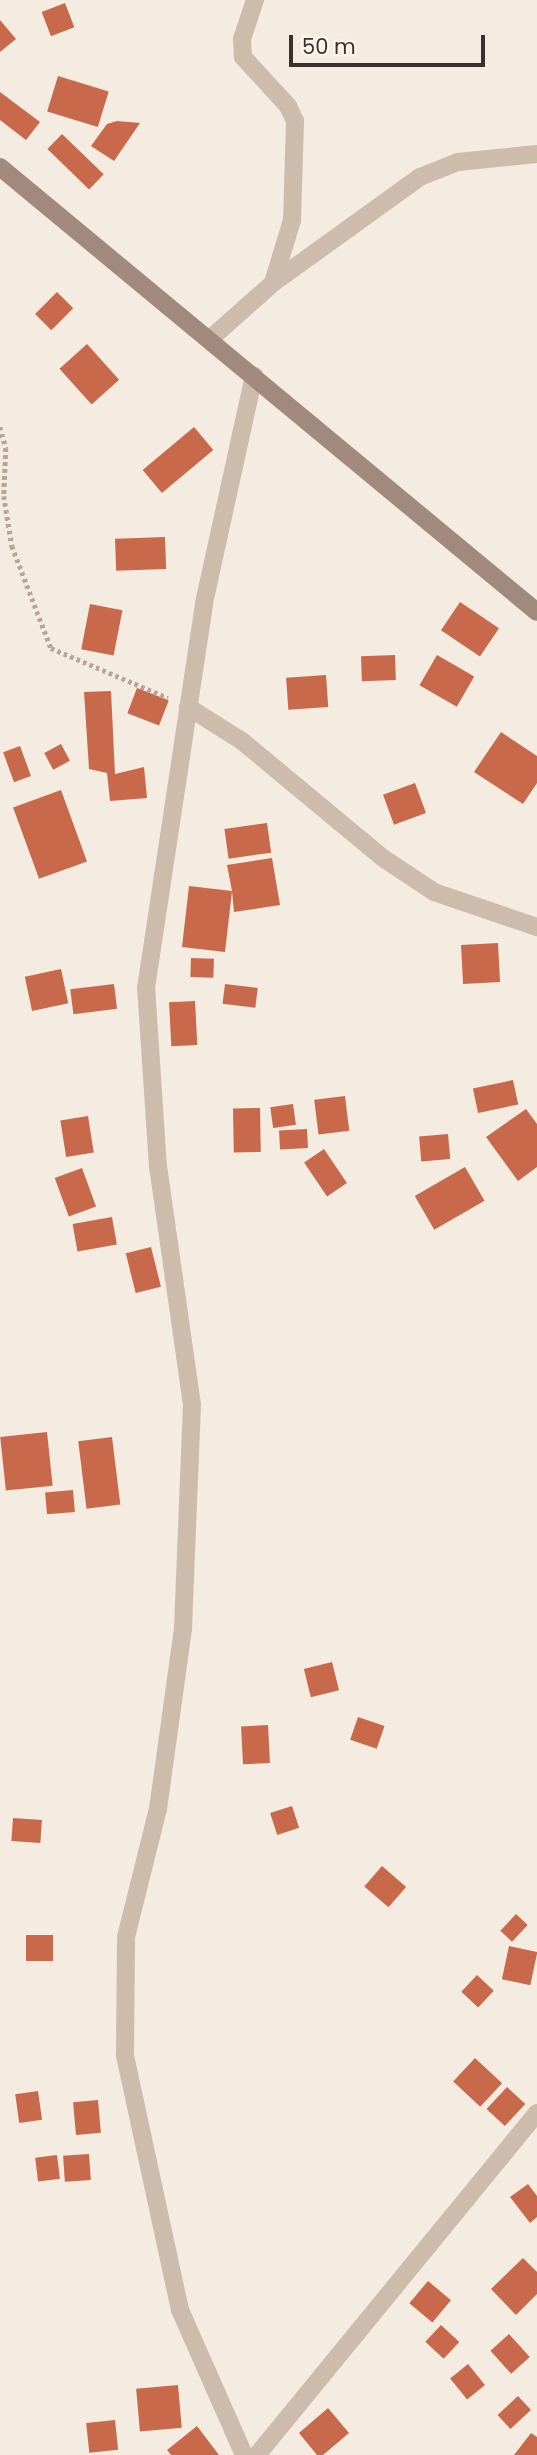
<!DOCTYPE html>
<html>
<head>
<meta charset="utf-8">
<style>
  body { margin:0 }
  #map { position:relative; width:537px; height:2455px; overflow:hidden; background:#f4ebe1; font-family:Poppins,sans-serif }
  div>[style] { position:absolute }
  [style*='--x'] { left:calc(var(--x)*1px); top:calc(var(--y)*1px); width:calc(var(--w)*1px); rotate:calc(var(--a)*1deg) }
  .building>* { inset:0; background:#c8694b; transform-origin:0 0 }
  .path>* { height:4.5px; margin-top:-2.25px; transform-origin:0; background:repeating-linear-gradient(90deg,#b9a596 0 3.5px,transparent 0 7px) }
  .minor>* { height:18px; margin:-9px; padding:0 9px; transform-origin:9px; border-radius:9px; background:#cdbbac }
  .secondary>* { height:18px; margin:-9px; padding:0 9px; transform-origin:9px; border-radius:9px; background:#a18a7d }
  span { translate:-50% -50%; white-space:nowrap; text-align:center; line-height:1.15; -webkit-text-stroke:5px #fbf5ee; paint-order:stroke }
  .scale { position:absolute; left:289px; top:35px; width:196px; height:32px; box-sizing:border-box; border:4px solid #3b302b; border-top:0; padding-left:9px; font-size:21px; line-height:24px; white-space:nowrap; color:#3b302b; -webkit-text-stroke:5px #fbf5ee; paint-order:stroke }
</style>
</head>
<body>
<div id="map">
  <div class="building">
    <i style="left:65px;top:3px;width:26px;height:25px;rotate:69deg"></i>
    <i style="clip-path:polygon(0 20px,16px 39px,0 52px)"></i>
    <i style="left:58px;top:76px;width:53px;height:37px;rotate:17deg"></i>
    <i style="clip-path:polygon(0 92px,40px 122px,26px 140px,0 120px)"></i>
    <i style="clip-path:polygon(117px 121px,140px 123px,114px 161px,91px 146px,107px 124px)"></i>
    <i style="left:62px;top:134px;width:58px;height:21px;rotate:44deg"></i>
    <i style="left:57px;top:292px;width:23px;height:31px;rotate:45deg"></i>
    <i style="left:87px;top:344px;width:48px;height:37px;rotate:48deg"></i>
    <i style="left:194px;top:427px;width:30px;height:67px;rotate:50deg"></i>
    <i style="left:165px;top:537px;width:32px;height:50px;rotate:88deg"></i>
    <i style="left:460px;top:602px;width:47px;height:34px;rotate:34deg"></i>
    <i style="left:90px;top:604px;width:33px;height:46px;rotate:11deg"></i>
    <i style="left:395px;top:655px;width:25px;height:34px;rotate:88deg"></i>
    <i style="left:437px;top:655px;width:43px;height:35px;rotate:30deg"></i>
    <i style="left:326px;top:675px;width:32px;height:40px;rotate:86deg"></i>
    <i style="left:137px;top:688px;width:34px;height:27px;rotate:21deg"></i>
    <i style="clip-path:polygon(111px 691px,115px 774px,144px 767px,147px 798px,110px 801px,107px 773px,89px 769px,84px 692px)"></i>
    <i style="clip-path:polygon(501px 732px,537px 756px,537px 783px,523px 804px,474px 772px)"></i>
    <i style="left:61px;top:744px;width:19px;height:19px;rotate:62deg"></i>
    <i style="left:20px;top:746px;width:32px;height:18px;rotate:70deg"></i>
    <i style="left:415px;top:783px;width:32px;height:34px;rotate:70deg"></i>
    <i style="left:61px;top:790px;width:76px;height:51px;rotate:70deg"></i>
    <i style="left:267px;top:823px;width:30px;height:43px;rotate:82deg"></i>
    <i style="clip-path:polygon(272px 858px,280px 905px,234px 912px,232px 891px,225px 952px,182px 947px,189px 886px,232px 891px,227px 865px)"></i>
    <i style="left:498px;top:943px;width:39px;height:37px;rotate:87deg"></i>
    <i style="left:191px;top:958px;width:23px;height:19px;rotate:2deg"></i>
    <i style="left:61px;top:969px;width:35px;height:37px;rotate:78deg"></i>
    <i style="left:114px;top:984px;width:25px;height:44px;rotate:83deg"></i>
    <i style="left:225px;top:984px;width:33px;height:20px;rotate:7deg"></i>
    <i style="left:195px;top:1001px;width:44px;height:26px;rotate:87deg"></i>
    <i style="left:513px;top:1080px;width:25px;height:41px;rotate:78deg"></i>
    <i style="left:345px;top:1096px;width:35px;height:31px;rotate:83deg"></i>
    <i style="left:293px;top:1104px;width:21px;height:23px;rotate:82deg"></i>
    <i style="left:260px;top:1108px;width:44px;height:27px;rotate:89deg"></i>
    <i style="clip-path:polygon(526px 1109px,537px 1124px,537px 1167px,518px 1181px,486px 1137px)"></i>
    <i style="left:88px;top:1116px;width:37px;height:28px;rotate:81deg"></i>
    <i style="left:307px;top:1129px;width:19px;height:28px;rotate:87deg"></i>
    <i style="left:448px;top:1134px;width:25px;height:29px;rotate:85deg"></i>
    <i style="left:324px;top:1149px;width:41px;height:24px;rotate:56deg"></i>
    <i style="left:465px;top:1167px;width:39px;height:58px;rotate:60deg"></i>
    <i style="left:82px;top:1168px;width:41px;height:29px;rotate:70deg"></i>
    <i style="left:112px;top:1217px;width:28px;height:40px;rotate:80deg"></i>
    <i style="left:151px;top:1247px;width:41px;height:26px;rotate:76deg"></i>
    <i style="left:47px;top:1432px;width:54px;height:47px;rotate:84deg"></i>
    <i style="left:112px;top:1437px;width:68px;height:34px;rotate:83deg"></i>
    <i style="left:73px;top:1490px;width:22px;height:28px;rotate:85deg"></i>
    <i style="left:332px;top:1662px;width:29px;height:29px;rotate:76deg"></i>
    <i style="left:358px;top:1717px;width:28px;height:24px;rotate:19deg"></i>
    <i style="left:268px;top:1725px;width:38px;height:27px;rotate:87deg"></i>
    <i style="left:292px;top:1806px;width:23px;height:23px;rotate:72deg"></i>
    <i style="left:13px;top:1818px;width:29px;height:23px;rotate:4deg"></i>
    <i style="left:382px;top:1866px;width:32px;height:27px;rotate:41deg"></i>
    <i style="left:516px;top:1914px;width:16px;height:23px;rotate:43deg"></i>
    <i style="left:26px;top:1935px;width:27px;height:26px"></i>
    <i style="left:509px;top:1946px;width:29px;height:34px;rotate:12deg"></i>
    <i style="left:477px;top:1975px;width:23px;height:23px;rotate:43deg"></i>
    <i style="left:475px;top:2058px;width:37px;height:32px;rotate:43deg"></i>
    <i style="left:507px;top:2087px;width:25px;height:30px;rotate:43deg"></i>
    <i style="left:38px;top:2091px;width:29px;height:23px;rotate:82deg"></i>
    <i style="left:98px;top:2100px;width:33px;height:25px;rotate:85deg"></i>
    <i style="left:89px;top:2154px;width:26px;height:26px;rotate:86deg"></i>
    <i style="left:57px;top:2155px;width:24px;height:22px;rotate:83deg"></i>
    <i style="clip-path:polygon(528px 2184px,537px 2196px,537px 2217px,530px 2223px,510px 2197px)"></i>
    <i style="clip-path:polygon(523px 2258px,537px 2272px,537px 2294px,516px 2315px,491px 2289px)"></i>
    <i style="left:428px;top:2281px;width:30px;height:29px;rotate:40deg"></i>
    <i style="left:441px;top:2325px;width:25px;height:23px;rotate:43deg"></i>
    <i style="left:509px;top:2334px;width:31px;height:25px;rotate:48deg"></i>
    <i style="left:468px;top:2364px;width:27px;height:23px;rotate:51deg"></i>
    <i style="left:178px;top:2385px;width:43px;height:42px;rotate:85deg"></i>
    <i style="left:518px;top:2396px;width:19px;height:28px;rotate:47deg"></i>
    <i style="clip-path:polygon(328px 2408px,349px 2433px,323px 2455px,317px 2455px,299px 2433px)"></i>
    <i style="left:115px;top:2420px;width:30px;height:29px;rotate:84deg"></i>
    <i style="clip-path:polygon(197px 2426px,219px 2455px,171px 2455px,167px 2450px)"></i>
    <i style="clip-path:polygon(531px 2433px,537px 2437px,537px 2455px,514px 2455px)"></i>
  </div>
  <div class="path">
    <i style="--x:0;--y:427;--w:22;--a:74"></i>
    <i style="--x:6;--y:448;--w:48;--a:92.4"></i>
    <i style="--x:4;--y:496;--w:51;--a:80.9"></i>
    <i style="--x:12;--y:546;--w:109;--a:69.1"></i>
    <i style="--x:51;--y:648;--w:127;--a:23.1"></i>
  </div>
  <div class="minor">
    <i style="--x:255;--y:0;--w:41;--a:108.4"></i>
    <i style="--x:242;--y:39;--w:18;--a:87"></i>
    <i style="--x:243;--y:57;--w:67;--a:47.4"></i>
    <i style="--x:288;--y:106;--w:17;--a:65"></i>
    <i style="--x:295;--y:121;--w:99;--a:91.7"></i>
    <i style="--x:292;--y:220;--w:66;--a:106.8"></i>
    <i style="--x:210;--y:339;--w:84;--a:-41.6"></i>
    <i style="--x:273;--y:283;--w:181;--a:-35.8"></i>
    <i style="--x:420;--y:177;--w:41;--a:-21.5"></i>
    <i style="--x:458;--y:162;--w:79;--a:-5.8"></i>
    <i style="--x:188;--y:707;--w:64;--a:32.2"></i>
    <i style="--x:242;--y:741;--w:183;--a:39.7"></i>
    <i style="--x:383;--y:858;--w:61;--a:33.7"></i>
    <i style="--x:434;--y:892;--w:109;--a:18.8"></i>
    <i style="--x:244;--y:2455;--w:158;--a:-113.8"></i>
    <i style="--x:180;--y:2310;--w:261;--a:-102.2"></i>
    <i style="--x:125;--y:2055;--w:118;--a:-89.5"></i>
    <i style="--x:126;--y:1937;--w:132;--a:-76"></i>
    <i style="--x:158;--y:1809;--w:183;--a:-82.1"></i>
    <i style="--x:183;--y:1628;--w:223;--a:-87.7"></i>
    <i style="--x:192;--y:1405;--w:240;--a:-98.1"></i>
    <i style="--x:158;--y:1167;--w:179;--a:-93.8"></i>
    <i style="--x:146;--y:988;--w:389;--a:-81.4"></i>
    <i style="--x:204;--y:603;--w:233;--a:-77.6"></i>
    <i style="--x:257;--y:2455;--w:442;--a:-50.7"></i>
  </div>
  <div class="secondary">
    <i style="--x:0;--y:167;--w:697;--a:39.65"></i>
  </div>
  <div class="scale">50 m</div>
</div>
</body>
</html>
